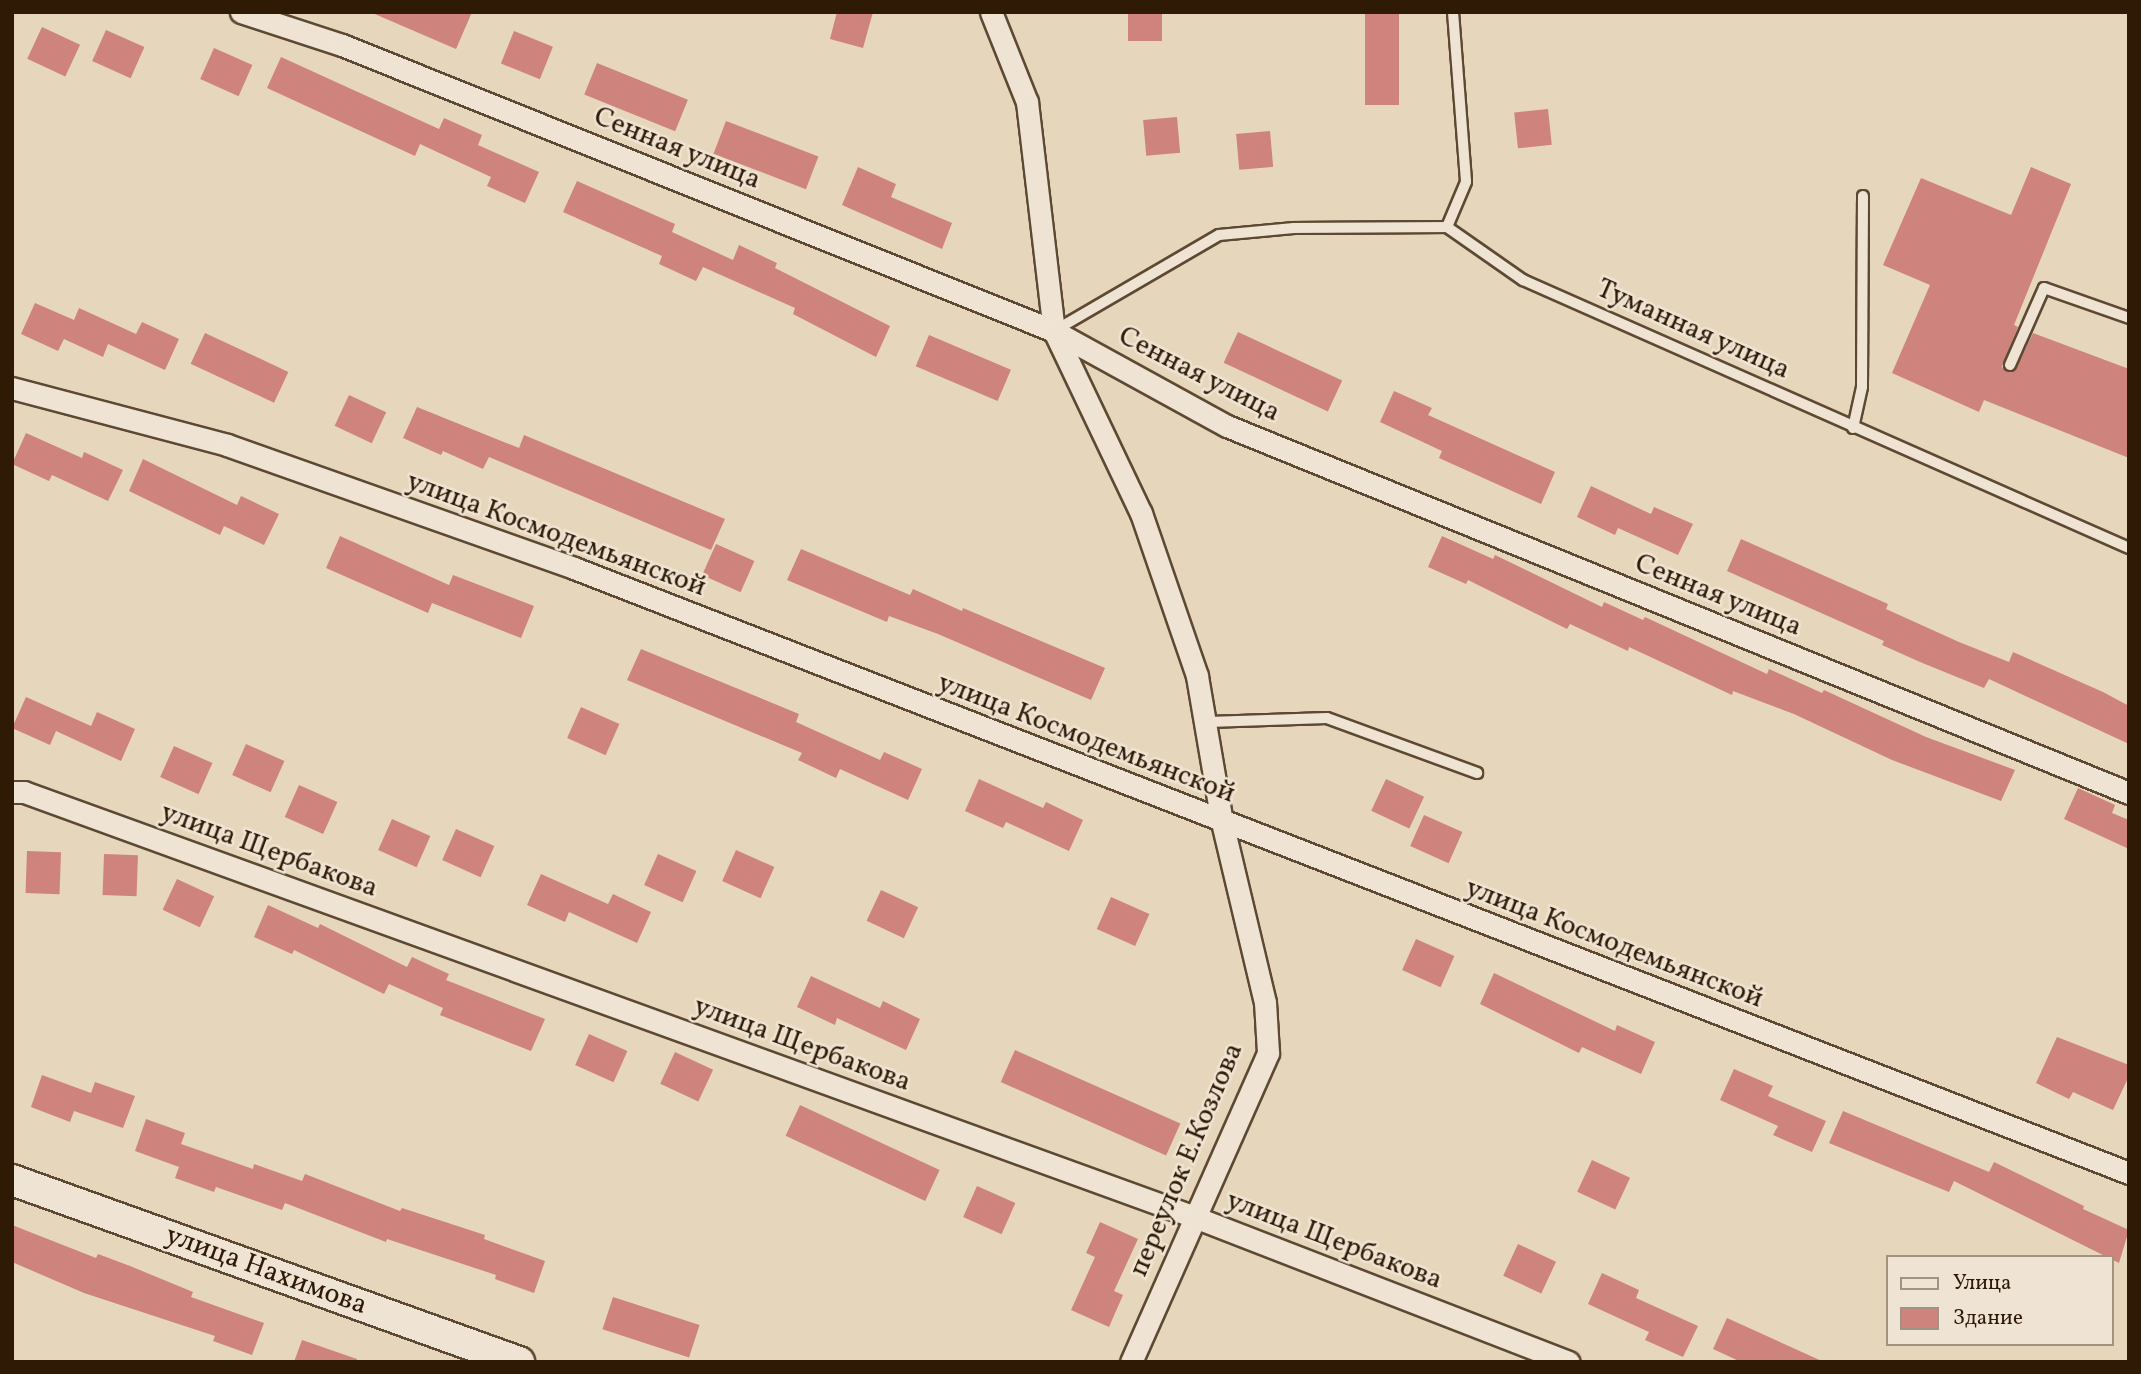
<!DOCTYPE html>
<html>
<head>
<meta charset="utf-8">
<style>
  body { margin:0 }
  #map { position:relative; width:2141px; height:1374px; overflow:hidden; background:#e6d6bb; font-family:Vollkorn,serif }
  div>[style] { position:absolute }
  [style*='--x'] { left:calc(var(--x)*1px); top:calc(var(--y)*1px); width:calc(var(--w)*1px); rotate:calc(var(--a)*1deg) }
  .building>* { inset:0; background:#ce837d; transform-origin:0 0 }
  .roads { filter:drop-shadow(2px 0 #5d4933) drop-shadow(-2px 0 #5d4933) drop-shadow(0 2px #5d4933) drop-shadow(0 -2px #5d4933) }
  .service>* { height:10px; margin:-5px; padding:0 5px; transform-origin:5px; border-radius:5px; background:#efe4d3 }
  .minor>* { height:21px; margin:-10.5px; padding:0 10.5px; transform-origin:10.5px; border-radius:10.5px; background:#efe4d3 }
  .secondary>* { height:30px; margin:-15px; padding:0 15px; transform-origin:15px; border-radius:15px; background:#efe4d3 }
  span { translate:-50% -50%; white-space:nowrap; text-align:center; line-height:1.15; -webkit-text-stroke:5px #efe4d3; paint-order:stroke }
  .street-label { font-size:28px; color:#2f1a06 }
  .frame { position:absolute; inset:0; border:14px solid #2f1a06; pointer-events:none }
  .legend { position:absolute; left:1886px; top:1255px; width:228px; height:91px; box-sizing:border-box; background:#efe4d3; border:2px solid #a29381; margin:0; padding:9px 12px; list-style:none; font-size:21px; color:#2f1a06 }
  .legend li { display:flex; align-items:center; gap:14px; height:35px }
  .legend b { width:35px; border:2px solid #a29381 }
</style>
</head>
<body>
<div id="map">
  <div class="building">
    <i style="clip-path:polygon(370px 12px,472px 12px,456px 49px)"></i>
    <i style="clip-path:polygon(837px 12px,873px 12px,863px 48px,830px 39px)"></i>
    <i style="left:1128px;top:12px;width:34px;height:29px"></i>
    <i style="left:1365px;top:12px;width:34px;height:93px"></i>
    <i style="left:42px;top:27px;width:42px;height:35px;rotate:25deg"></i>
    <i style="left:106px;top:30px;width:42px;height:34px;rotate:24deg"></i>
    <i style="left:514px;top:31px;width:42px;height:35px;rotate:22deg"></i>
    <i style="left:214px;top:48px;width:42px;height:34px;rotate:24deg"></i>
    <i style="clip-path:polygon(281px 57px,439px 129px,444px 118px,482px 135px,478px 145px,539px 172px,525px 203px,487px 186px,491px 177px,420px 144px,415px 156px,267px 88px)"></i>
    <i style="left:597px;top:63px;width:98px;height:34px;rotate:22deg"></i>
    <i style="left:1548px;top:109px;width:36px;height:34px;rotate:84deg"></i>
    <i style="left:1177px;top:117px;width:36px;height:34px;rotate:85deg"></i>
    <i style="left:726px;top:121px;width:99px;height:35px;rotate:21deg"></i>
    <i style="left:1270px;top:131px;width:36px;height:34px;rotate:85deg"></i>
    <i style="clip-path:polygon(858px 167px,896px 184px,891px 197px,952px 223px,942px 249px,842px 205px)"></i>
    <i style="clip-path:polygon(2031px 167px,2071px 184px,2014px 325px,2018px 327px,2002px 367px,2007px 372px,2015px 371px,2033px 333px,2129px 369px,2129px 458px,1984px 400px,1979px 412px,1892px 373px,1930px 285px,1883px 265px,1921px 178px,2011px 215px)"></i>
    <i style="clip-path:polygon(577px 181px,675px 224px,672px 232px,733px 260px,739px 245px,777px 263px,775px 268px,890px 326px,876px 357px,793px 314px,795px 308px,703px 267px,696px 281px,659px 264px,662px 256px,563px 212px)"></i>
    <i style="clip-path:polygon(35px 303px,74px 320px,79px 308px,136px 334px,142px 322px,179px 339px,165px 370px,108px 344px,103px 357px,64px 339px,58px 351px,21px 334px)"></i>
    <i style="left:1238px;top:332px;width:115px;height:34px;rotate:25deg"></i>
    <i style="left:205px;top:333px;width:92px;height:34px;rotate:25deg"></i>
    <i style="left:929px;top:335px;width:89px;height:34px;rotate:23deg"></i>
    <i style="clip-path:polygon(1394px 391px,1432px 408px,1428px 415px,1555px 472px,1541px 504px,1439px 458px,1442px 451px,1380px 422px)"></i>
    <i style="left:349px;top:395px;width:41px;height:34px;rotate:25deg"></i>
    <i style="clip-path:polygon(417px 407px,519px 448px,524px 435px,725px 519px,711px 550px,489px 457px,483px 469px,443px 451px,441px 455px,403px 438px)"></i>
    <i style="clip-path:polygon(26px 433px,82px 458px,84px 452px,123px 470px,108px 501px,52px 475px,49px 481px,12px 464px)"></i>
    <i style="clip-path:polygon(143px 459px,237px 505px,241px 496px,279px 514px,264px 545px,224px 526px,220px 535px,129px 491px)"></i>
    <i style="clip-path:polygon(1591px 486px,1651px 514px,1654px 507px,1693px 524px,1678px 555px,1618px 528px,1615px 535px,1577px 517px)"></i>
    <i style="clip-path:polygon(340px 536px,449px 585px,453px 575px,534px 606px,521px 638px,432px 603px,428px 613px,326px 568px)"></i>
    <i style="clip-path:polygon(1442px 536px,1493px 559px,1495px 555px,1602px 607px,1604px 602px,1643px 620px,1645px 617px,1767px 674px,1769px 669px,1822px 693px,1824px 690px,1926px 737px,2015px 770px,2001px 801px,1892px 760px,1794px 714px,1733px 691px,1732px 695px,1629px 647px,1628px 651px,1570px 624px,1567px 629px,1468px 580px,1466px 584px,1428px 567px)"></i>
    <i style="clip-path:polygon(1741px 539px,1888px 604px,1886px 609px,1959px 642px,2009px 662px,2013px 652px,2103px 692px,2129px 706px,2129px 744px,1989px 679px,1984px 688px,1920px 662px,1882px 645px,1884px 641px,1727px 571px)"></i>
    <i style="left:716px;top:544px;width:42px;height:34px;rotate:24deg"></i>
    <i style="clip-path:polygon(801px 549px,910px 595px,913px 589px,962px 611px,963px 608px,1105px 668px,1091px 700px,938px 634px,889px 616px,887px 622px,787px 580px)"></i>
    <i style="clip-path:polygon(641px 649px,799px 714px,796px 722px,880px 760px,884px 752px,922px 769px,908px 800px,840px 769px,836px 778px,798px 760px,802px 753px,627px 680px)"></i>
    <i style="clip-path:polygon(26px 697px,91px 726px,97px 712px,135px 729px,121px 761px,56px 731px,50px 745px,12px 728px)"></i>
    <i style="left:581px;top:707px;width:42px;height:34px;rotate:24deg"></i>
    <i style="left:246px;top:744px;width:42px;height:34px;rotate:24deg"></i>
    <i style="left:174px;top:746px;width:42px;height:34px;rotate:24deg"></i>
    <i style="clip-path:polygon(979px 779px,1043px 808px,1046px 802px,1083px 820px,1069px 851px,1006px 822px,1003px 828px,965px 811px)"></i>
    <i style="left:1386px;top:779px;width:42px;height:35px;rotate:25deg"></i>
    <i style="left:299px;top:785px;width:42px;height:35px;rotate:24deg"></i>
    <i style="clip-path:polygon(2078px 788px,2115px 805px,2112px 813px,2129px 820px,2129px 849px,2064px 819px)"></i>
    <i style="left:1424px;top:815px;width:42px;height:34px;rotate:24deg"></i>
    <i style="left:392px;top:819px;width:42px;height:34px;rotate:24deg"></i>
    <i style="left:456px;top:829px;width:42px;height:34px;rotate:24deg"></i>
    <i style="left:736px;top:850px;width:42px;height:34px;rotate:24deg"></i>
    <i style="left:27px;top:851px;width:34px;height:42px;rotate:2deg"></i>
    <i style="left:104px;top:854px;width:34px;height:41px;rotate:2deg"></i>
    <i style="left:658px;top:854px;width:42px;height:34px;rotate:24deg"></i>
    <i style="clip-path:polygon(541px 874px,608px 904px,613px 894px,651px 912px,637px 943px,569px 912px,565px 922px,527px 905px)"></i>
    <i style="left:177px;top:879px;width:41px;height:34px;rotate:25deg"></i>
    <i style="left:881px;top:890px;width:41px;height:34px;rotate:25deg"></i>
    <i style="left:1111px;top:897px;width:42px;height:35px;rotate:24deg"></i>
    <i style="clip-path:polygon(268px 905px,318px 928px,320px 924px,407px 967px,412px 957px,449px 974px,446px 980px,545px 1019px,531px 1051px,440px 1015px,443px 1008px,389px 984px,384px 994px,294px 950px,292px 954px,254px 937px)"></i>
    <i style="left:1416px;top:939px;width:42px;height:34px;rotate:24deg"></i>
    <i style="clip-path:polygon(1494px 973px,1615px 1031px,1617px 1025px,1655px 1042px,1641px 1074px,1582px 1047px,1579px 1053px,1480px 1004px)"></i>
    <i style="clip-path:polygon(811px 976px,880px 1008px,883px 1001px,920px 1019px,906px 1050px,837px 1018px,835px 1025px,797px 1007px)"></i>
    <i style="left:589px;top:1034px;width:42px;height:34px;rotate:24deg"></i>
    <i style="clip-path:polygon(2057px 1037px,2129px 1065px,2129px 1076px,2113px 1110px,2073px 1092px,2069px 1099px,2036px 1083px)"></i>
    <i style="left:1015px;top:1050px;width:181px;height:35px;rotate:24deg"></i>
    <i style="left:675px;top:1052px;width:42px;height:35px;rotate:25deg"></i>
    <i style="clip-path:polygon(1734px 1069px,1773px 1086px,1768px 1096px,1826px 1121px,1812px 1152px,1773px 1135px,1778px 1126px,1720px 1100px)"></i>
    <i style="clip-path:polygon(42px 1075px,91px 1093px,95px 1082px,135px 1096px,123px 1128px,74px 1111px,70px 1122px,31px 1107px)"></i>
    <i style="left:800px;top:1105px;width:154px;height:34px;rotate:25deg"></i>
    <i style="clip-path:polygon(1843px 1111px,1989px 1172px,1994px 1162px,2084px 1206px,2083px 1209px,2129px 1230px,2119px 1263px,1954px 1181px,1949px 1192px,1829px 1143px)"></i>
    <i style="clip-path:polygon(146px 1119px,185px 1133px,181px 1144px,253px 1169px,254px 1164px,302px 1181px,305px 1174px,400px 1211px,402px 1208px,485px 1235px,484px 1239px,545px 1261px,534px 1293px,495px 1279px,496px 1275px,387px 1239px,386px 1242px,285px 1203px,282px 1210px,216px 1187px,214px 1192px,175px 1178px,179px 1167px,135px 1151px)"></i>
    <i style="left:1592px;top:1160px;width:42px;height:35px;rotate:25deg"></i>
    <i style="left:977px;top:1186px;width:42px;height:34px;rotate:24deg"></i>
    <i style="clip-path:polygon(1100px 1222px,1138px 1239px,1114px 1291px,1123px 1295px,1109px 1327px,1071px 1310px,1095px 1257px,1086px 1253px)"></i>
    <i style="clip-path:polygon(12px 1225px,96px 1258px,98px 1254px,130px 1266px,193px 1292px,191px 1297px,264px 1323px,252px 1355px,213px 1341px,215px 1336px,84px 1293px,12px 1262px)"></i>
    <i style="left:1518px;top:1244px;width:42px;height:35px;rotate:25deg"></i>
    <i style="clip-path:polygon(1602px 1273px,1639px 1290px,1636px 1298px,1698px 1326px,1683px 1357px,1645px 1340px,1649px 1332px,1588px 1304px)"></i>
    <i style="left:613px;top:1297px;width:91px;height:34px;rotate:18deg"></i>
    <i style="clip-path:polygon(1727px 1318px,1824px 1362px,1741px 1362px,1713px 1349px)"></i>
    <i style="clip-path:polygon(302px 1340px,357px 1359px,356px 1362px,294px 1362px)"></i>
  </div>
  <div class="roads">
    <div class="service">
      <i style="--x:1453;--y:12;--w:170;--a:85.6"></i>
      <i style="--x:1466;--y:182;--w:49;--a:112.9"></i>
      <i style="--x:1447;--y:227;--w:93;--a:34.9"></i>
      <i style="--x:1523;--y:280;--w:663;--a:23.86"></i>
      <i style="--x:1054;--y:331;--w:191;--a:-30.2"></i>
      <i style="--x:1219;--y:235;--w:75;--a:-5.3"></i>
      <i style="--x:1294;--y:228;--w:153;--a:-0.4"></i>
      <i style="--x:2010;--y:365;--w:84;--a:-66.2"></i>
      <i style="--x:2044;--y:288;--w:90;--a:19.4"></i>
      <i style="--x:1853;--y:428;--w:42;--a:-77.6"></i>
      <i style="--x:1862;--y:387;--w:191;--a:-89.7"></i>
      <i style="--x:1208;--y:722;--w:119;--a:-1.9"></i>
      <i style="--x:1327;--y:718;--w:160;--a:20.1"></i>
    </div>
    <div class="minor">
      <i style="--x:241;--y:12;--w:106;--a:18.1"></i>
      <i style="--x:342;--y:45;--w:767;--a:21.88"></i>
      <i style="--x:1054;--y:331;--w:197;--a:28.8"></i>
      <i style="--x:1227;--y:426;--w:974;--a:22.14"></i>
      <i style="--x:991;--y:12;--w:97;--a:68.2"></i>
      <i style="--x:1027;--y:102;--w:231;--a:83.3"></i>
      <i style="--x:1054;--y:331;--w:202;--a:64.5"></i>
      <i style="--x:1141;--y:513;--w:172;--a:71"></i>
      <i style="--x:1197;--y:676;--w:148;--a:80.3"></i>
      <i style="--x:1222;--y:822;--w:185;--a:76.6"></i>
      <i style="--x:1265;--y:1002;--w:51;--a:86.6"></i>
      <i style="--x:1268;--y:1053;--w:338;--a:113.9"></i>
      <i style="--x:12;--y:388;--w:222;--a:14.8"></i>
      <i style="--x:227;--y:445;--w:368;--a:19.5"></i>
      <i style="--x:574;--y:568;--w:1669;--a:21.26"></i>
      <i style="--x:12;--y:792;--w:12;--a:0"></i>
      <i style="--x:24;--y:792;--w:1243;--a:19.95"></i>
      <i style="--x:1192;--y:1216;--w:404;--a:21.2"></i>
    </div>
    <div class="secondary">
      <i style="--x:12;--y:1180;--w:539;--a:19.75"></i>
    </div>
  </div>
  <div class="street-label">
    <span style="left:677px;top:149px;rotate:22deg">Сенная улица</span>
    <span style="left:1693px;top:330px;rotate:24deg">Туманная улица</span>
    <span style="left:1199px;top:375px;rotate:27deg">Сенная улица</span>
    <span style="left:556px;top:535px;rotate:20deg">улица Космодемьянской</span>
    <span style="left:1718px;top:596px;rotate:22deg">Сенная улица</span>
    <span style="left:1086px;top:739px;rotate:21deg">улица Космодемьянской</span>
    <span style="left:269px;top:851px;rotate:20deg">улица Щербакова</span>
    <span style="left:1614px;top:944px;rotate:21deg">улица Космодемьянской</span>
    <span style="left:802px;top:1045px;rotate:20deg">улица Щербакова</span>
    <span style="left:1187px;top:1160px;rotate:-67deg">переулок Е.Козлова</span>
    <span style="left:1334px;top:1241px;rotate:21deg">улица Щербакова</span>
    <span style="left:266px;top:1271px;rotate:20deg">улица Нахимова</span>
  </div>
  <div class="frame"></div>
  <ul class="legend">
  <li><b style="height:9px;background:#efe4d3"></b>Улица</li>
  <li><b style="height:19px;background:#ce837d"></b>Здание</li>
  </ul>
</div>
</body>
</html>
